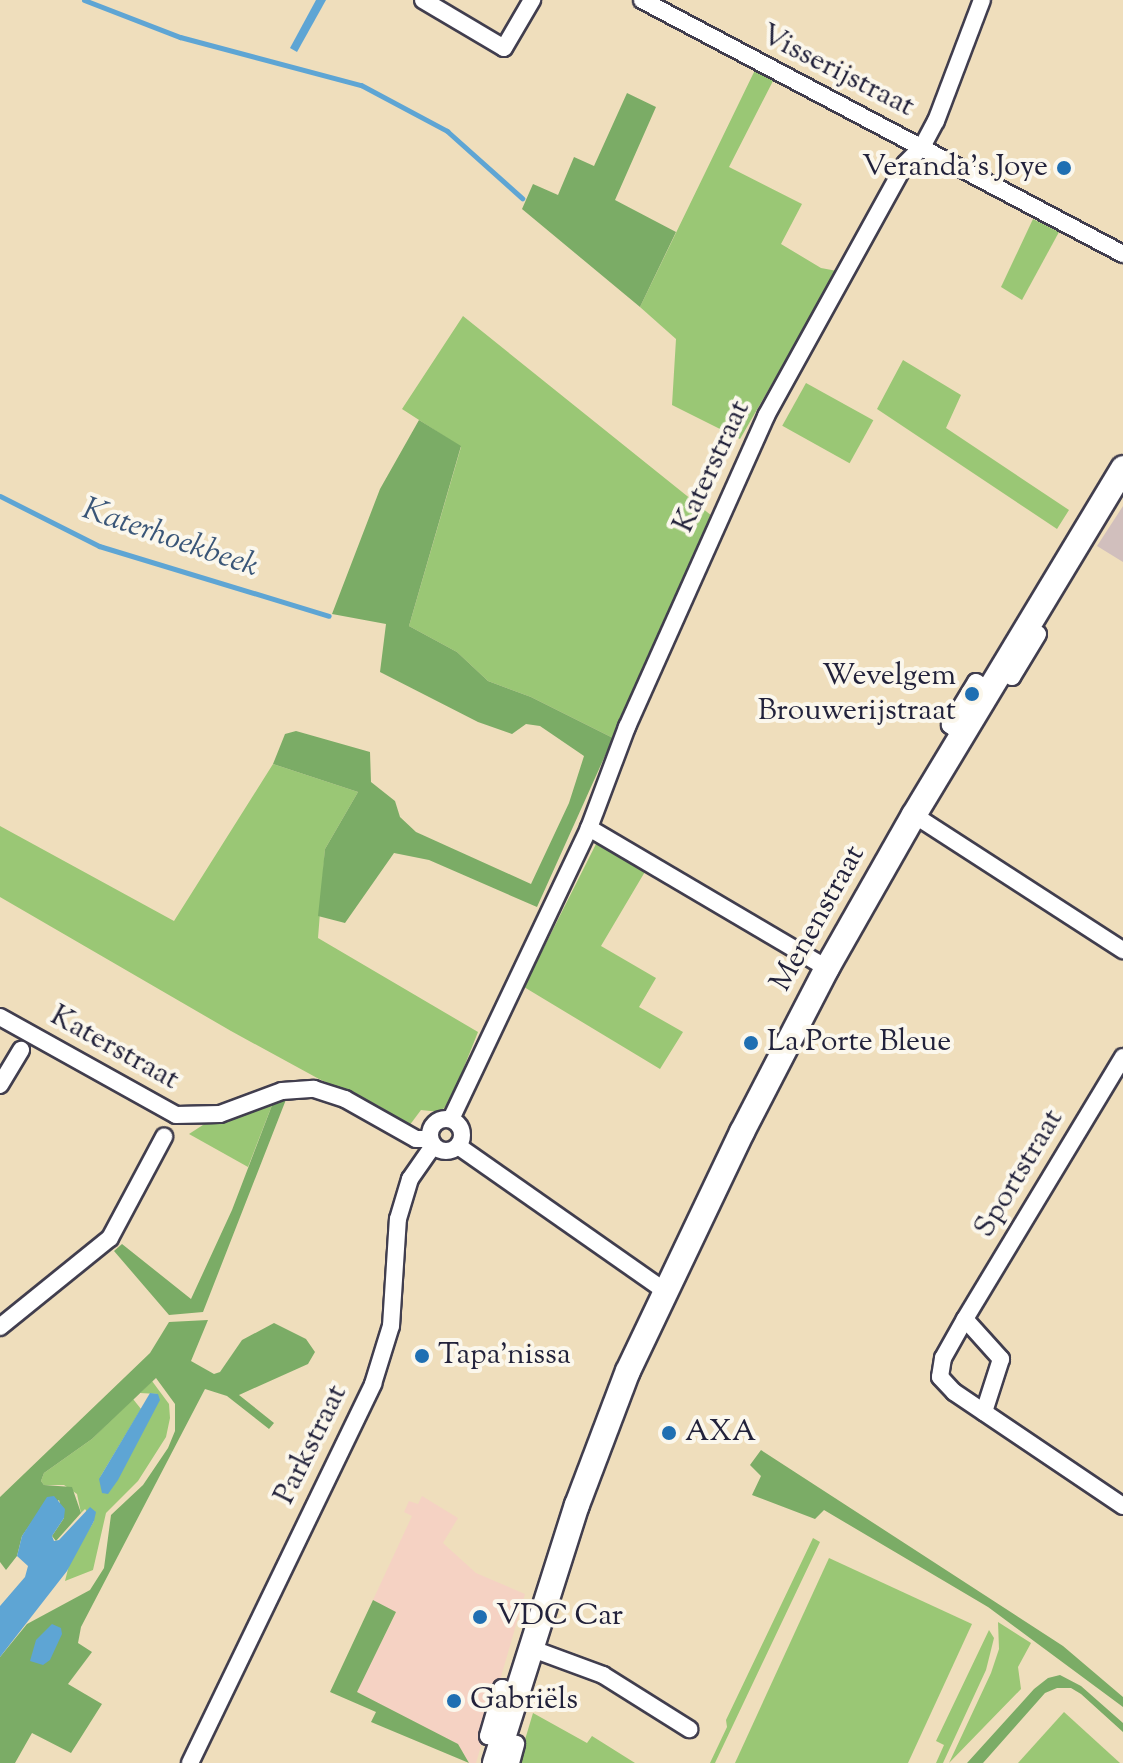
<!DOCTYPE html>
<html>
<head>
<meta charset="utf-8">
<style>
  body { margin:0 }
  #map { position:relative; width:1123px; height:1763px; overflow:hidden; background:#efdebc; font-family:"Sorts Mill Goudy",serif }
  div>[style] { position:absolute }
  [style*='--x'] { left:calc(var(--x)*1px); top:calc(var(--y)*1px); width:calc(var(--w)*1px); rotate:calc(var(--a)*1deg) }
  .built>* { inset:0; background:#f5d2c3 }
  .industrial>* { inset:0; background:#d1bfbd }
  .green>* { inset:0; background:#9ac775; transform-origin:0 0 }
  .forest>* { inset:0; background:#7bac66 }
  .water>* { inset:0; background:#5ea5d4 }
  .stream>* { height:5px; margin:-2.5px; padding:0 2.5px; transform-origin:2.5px; border-radius:2.5px; background:#5ea5d4 }
  .roads { filter:drop-shadow(2px 0 #413e4e) drop-shadow(-2px 0 #413e4e) drop-shadow(0 2px #413e4e) drop-shadow(0 -2px #413e4e) }
  .street>* { height:16px; margin:-8px; padding:0 8px; transform-origin:8px; border-radius:8px; background:#fff }
  .street>.ring { margin:-8px; padding:0; box-sizing:content-box; background:none; border:16px solid #fff; border-radius:50% }
  .secondary>* { height:24px; margin:-12px; padding:0 12px; transform-origin:12px; border-radius:12px; background:#fff }
  .dots>* { width:22px; height:22px; translate:-50% -50%; box-sizing:border-box; border:4px solid #fbf7ec; border-radius:50% }
  span { translate:-50% -50%; white-space:nowrap; text-align:center; line-height:1.15; -webkit-text-stroke:8px #fbf7ec; paint-order:stroke }
  .street-label { font-size:30px; color:#22223b }
  .poi-label { font-size:30px; color:#22223b }
  .right { translate:-100% -50%; text-align:right }
  .left { translate:0 -50%; text-align:left }
  .water-label { font-size:32px; color:#3a5678; font-style:italic }
</style>
</head>
<body>
<div id="map">
  <div class="built">
    <i style="clip-path:polygon(422px 1496px,458px 1518px,443px 1543px,476px 1573px,525px 1594px,476px 1763px,469px 1763px,458px 1744px,356px 1692px,396px 1613px,373px 1600px,412px 1516px,404px 1512px,409px 1501px,418px 1504px)"></i>
  </div>
  <div class="industrial">
    <i style="clip-path:polygon(1123px 506px,1123px 562px,1097px 546px)"></i>
  </div>
  <div class="green">
    <i style="clip-path:polygon(755px 70px,773px 81px,729px 167px,802px 204px,781px 244px,821px 268px,837px 271px,740px 439px,672px 405px,676px 339px,640px 307px)"></i>
    <i style="clip-path:polygon(1033px 219px,1059px 232px,1022px 300px,1001px 287px)"></i>
    <i style="clip-path:polygon(463px 316px,712px 516px,613px 738px,531px 697px,488px 681px,457px 652px,409px 626px,461px 447px,402px 409px)"></i>
    <i style="clip-path:polygon(903px 360px,961px 395px,946px 428px,1069px 510px,1057px 529px,877px 409px)"></i>
    <i style="left:806px;top:383px;width:77px;height:49px;rotate:29deg"></i>
    <i style="clip-path:polygon(273px 764px,358px 792px,325px 849px,318px 938px,478px 1032px,450px 1102px,440px 1112px,421px 1110px,409px 1126px,379px 1106px,319px 1079px,231px 1031px,0 897px,0 826px,174px 921px)"></i>
    <i style="clip-path:polygon(597px 842px,646px 870px,601px 946px,656px 978px,639px 1007px,683px 1032px,660px 1069px,524px 987px)"></i>
    <i style="clip-path:polygon(274px 1100px,248px 1167px,189px 1134px,206px 1123px)"></i>
    <i style="clip-path:polygon(152px 1381px,169px 1404px,170px 1418px,166px 1437px,138px 1481px,106px 1513px,93px 1570px,65px 1581px,70px 1561px,94px 1521px,85px 1509px,81px 1513px,77px 1494px,64px 1485px,44px 1485px,41px 1481px,44px 1473px,92px 1439px,133px 1399px,141px 1409px,99px 1479px,158px 1394px,140px 1393px)"></i>
    <i style="clip-path:polygon(813px 1538px,820px 1542px,715px 1763px,710px 1763px,727px 1727px,726px 1720px)"></i>
    <i style="clip-path:polygon(829px 1558px,972px 1624px,908px 1763px,735px 1763px)"></i>
    <i style="clip-path:polygon(998px 1622px,1031px 1643px,1018px 1667px,1021px 1689px,949px 1763px,991px 1673px,999px 1649px)"></i>
    <i style="clip-path:polygon(989px 1630px,994px 1638px,986px 1670px,943px 1763px,936px 1763px,944px 1745px,936px 1741px)"></i>
    <i style="clip-path:polygon(1064px 1712px,1120px 1763px,1018px 1763px)"></i>
    <i style="clip-path:polygon(533px 1713px,587px 1743px,592px 1736px,635px 1763px,518px 1763px)"></i>
  </div>
  <div class="forest">
    <i style="clip-path:polygon(627px 93px,656px 107px,615px 200px,676px 232px,640px 307px,522px 209px,533px 184px,558px 195px,574px 157px,594px 166px)"></i>
    <i style="clip-path:polygon(419px 420px,461px 446px,409px 626px,457px 652px,488px 681px,531px 697px,613px 738px,537px 907px,429px 860px,394px 853px,345px 923px,318px 916px,325px 849px,358px 792px,273px 764px,285px 734px,296px 731px,370px 752px,371px 782px,395px 801px,400px 817px,416px 832px,531px 884px,569px 803px,584px 756px,540px 726px,526px 724px,512px 734px,478px 722px,380px 672px,386px 624px,332px 614px,380px 489px)"></i>
    <i style="clip-path:polygon(287px 1097px,203px 1312px,169px 1315px,114px 1251px,122px 1244px,191px 1299px,232px 1210px,274px 1100px)"></i>
    <i style="clip-path:polygon(208px 1320px,191px 1361px,214px 1374px,220px 1372px,242px 1340px,274px 1323px,306px 1339px,315px 1352px,308px 1364px,239px 1395px,274px 1423px,269px 1429px,227px 1396px,205px 1389px,81px 1627px,78px 1643px,92px 1652px,68px 1684px,102px 1704px,71px 1753px,32px 1733px,15px 1763px,0 1763px,0 1657px,27px 1624px,90px 1590px,104px 1568px,111px 1515px,143px 1485px,168px 1448px,175px 1431px,175px 1404px,156px 1378px,92px 1439px,44px 1473px,41px 1481px,44px 1485px,72px 1487px,81px 1513px,56px 1541px,52px 1536px,64px 1518px,59px 1500px,36px 1516px,22px 1536px,17px 1556px,6px 1570px,0 1562px,0 1497px,150px 1353px,169px 1322px)"></i>
    <i style="clip-path:polygon(761px 1450px,1063px 1646px,1123px 1697px,1123px 1707px,988px 1607px,824px 1510px,815px 1519px,752px 1495px,761px 1476px,750px 1465px)"></i>
    <i style="clip-path:polygon(373px 1600px,396px 1612px,357px 1692px,458px 1744px,469px 1763px,371px 1722px,376px 1712px,330px 1692px)"></i>
    <i style="clip-path:polygon(1060px 1675px,1081px 1686px,1123px 1723px,1123px 1732px,1081px 1694px,1071px 1688px,1057px 1688px,1045px 1693px,983px 1763px,967px 1763px,1034px 1689px,1048px 1678px)"></i>
  </div>
  <div class="water">
    <i style="clip-path:polygon(316px 0,326px 0,297px 52px,290px 48px)"></i>
    <i style="clip-path:polygon(150px 1393px,158px 1394px,160px 1400px,118px 1480px,108px 1494px,102px 1493px,99px 1479px)"></i>
    <i style="clip-path:polygon(54px 1496px,65px 1509px,64px 1518px,52px 1536px,54px 1541px,59px 1540px,90px 1507px,96px 1512px,94px 1521px,67px 1571px,0 1657px,0 1606px,25px 1577px,28px 1566px,17px 1556px,22px 1536px,47px 1497px)"></i>
    <i style="clip-path:polygon(52px 1624px,61px 1628px,62px 1634px,50px 1660px,43px 1665px,30px 1661px,36px 1640px)"></i>
  </div>
  <div class="stream">
    <i style="--x:84;--y:0;--w:103;--a:21.1"></i>
    <i style="--x:180;--y:37;--w:187;--a:14.9"></i>
    <i style="--x:361;--y:85;--w:98;--a:28.1"></i>
    <i style="--x:447;--y:131;--w:101;--a:41.8"></i>
    <i style="--x:0;--y:496;--w:111;--a:26.8"></i>
    <i style="--x:99;--y:546;--w:240;--a:16.9"></i>
  </div>
  <div class="roads">
    <div class="street">
      <i style="--x:423;--y:0;--w:94;--a:30.7"></i>
      <i style="--x:504;--y:48;--w:56;--a:-59.7"></i>
      <i style="--x:642;--y:0;--w:544;--a:27.84"></i>
      <i style="--x:1033;--y:632;--w:5;--a:22"></i>
      <i style="--x:1038;--y:634;--w:50;--a:121.2"></i>
      <i style="--x:1012;--y:677;--w:6;--a:-135"></i>
      <i style="--x:1008;--y:673;--w:48;--a:-58.6"></i>
      <i style="--x:976;--y:682;--w:5;--a:37"></i>
      <i style="--x:980;--y:685;--w:50;--a:122.7"></i>
      <i style="--x:953;--y:727;--w:4;--a:-146"></i>
      <i style="--x:950;--y:725;--w:50;--a:-58.8"></i>
      <i style="--x:914;--y:815;--w:249;--a:32.9"></i>
      <i style="--x:589;--y:828;--w:276;--a:30.5"></i>
      <i style="--x:0;--y:1017;--w:201;--a:29.1"></i>
      <i style="--x:176;--y:1115;--w:44;--a:-1.3"></i>
      <i style="--x:220;--y:1114;--w:66;--a:-20.4"></i>
      <i style="--x:282;--y:1091;--w:32;--a:-4"></i>
      <i style="--x:314;--y:1089;--w:33;--a:18"></i>
      <i style="--x:345;--y:1099;--w:81;--a:29.4"></i>
      <i style="--x:416;--y:1139;--w:13;--a:0"></i>
      <i style="--x:1123;--y:1057;--w:306;--a:121.1"></i>
      <i style="--x:965;--y:1319;--w:45;--a:119.4"></i>
      <i style="--x:943;--y:1358;--w:19;--a:99"></i>
      <i style="--x:940;--y:1377;--w:21;--a:47"></i>
      <i style="--x:954;--y:1392;--w:204;--a:34"></i>
      <i style="--x:0;--y:1085;--w:41;--a:-59"></i>
      <i class="ring" style="left:430px;top:1119px;width:16px;height:16px"></i>
      <i style="--x:451;--y:1119;--w:322;--a:-64.6"></i>
      <i style="--x:589;--y:828;--w:108;--a:-69.4"></i>
      <i style="--x:627;--y:727;--w:341;--a:-65.9"></i>
      <i style="--x:766;--y:416;--w:288;--a:-61.1"></i>
      <i style="--x:905;--y:164;--w:24;--a:-45"></i>
      <i style="--x:922;--y:147;--w:30;--a:-62"></i>
      <i style="--x:936;--y:121;--w:129;--a:-69.2"></i>
      <i style="--x:458;--y:1146;--w:253;--a:35"></i>
      <i style="--x:965;--y:1319;--w:54;--a:48"></i>
      <i style="--x:1001;--y:1359;--w:56;--a:107.8"></i>
      <i style="--x:0;--y:1327;--w:141;--a:-39"></i>
      <i style="--x:110;--y:1238;--w:115;--a:-61.9"></i>
      <i style="--x:530;--y:1648;--w:78;--a:20.3"></i>
      <i style="--x:603;--y:1675;--w:102;--a:32.1"></i>
      <i style="--x:502;--y:1688;--w:5;--a:22"></i>
      <i style="--x:507;--y:1690;--w:49;--a:107.7"></i>
      <i style="--x:492;--y:1737;--w:4;--a:-166"></i>
      <i style="--x:488;--y:1736;--w:50;--a:-73.7"></i>
      <i style="--x:190;--y:1763;--w:421;--a:-64.2"></i>
      <i style="--x:373;--y:1384;--w:61;--a:-72.8"></i>
      <i style="--x:391;--y:1326;--w:107;--a:-86.3"></i>
      <i style="--x:398;--y:1219;--w:42;--a:-73.3"></i>
      <i style="--x:410;--y:1179;--w:40;--a:-55.1"></i>
      <i style="--x:511;--y:1763;--w:20;--a:-75"></i>
    </div>
    <div class="secondary">
      <i style="--x:495;--y:1763;--w:271;--a:-72.4"></i>
      <i style="--x:577;--y:1505;--w:143;--a:-69.2"></i>
      <i style="--x:628;--y:1371;--w:265;--a:-64.5"></i>
      <i style="--x:742;--y:1132;--w:185;--a:-62.6"></i>
      <i style="--x:827;--y:968;--w:176;--a:-60.4"></i>
      <i style="--x:914;--y:815;--w:405;--a:-58.9"></i>
    </div>
  </div>
  <div class="dots">
    <i style="left:1064px;top:168px;background:#1f6fb2"></i>
    <i style="left:972px;top:694px;background:#1f6fb2"></i>
    <i style="left:751px;top:1043px;background:#1f6fb2"></i>
    <i style="left:422px;top:1356px;background:#1f6fb2"></i>
    <i style="left:669px;top:1433px;background:#1f6fb2"></i>
    <i style="left:480px;top:1617px;background:#1f6fb2"></i>
    <i style="left:454px;top:1701px;background:#1f6fb2"></i>
  </div>
  <div class="street-label">
    <span style="left:837px;top:72px;rotate:27deg">Visserijstraat</span>
    <span style="left:713px;top:467px;rotate:-65deg">Katerstraat</span>
    <span style="left:819px;top:919px;rotate:-61deg">Menenstraat</span>
    <span style="left:114px;top:1049px;rotate:29deg">Katerstraat</span>
    <span style="left:1020px;top:1174px;rotate:-59deg">Sportstraat</span>
    <span style="left:312px;top:1445px;rotate:-64deg">Parkstraat</span>
  </div>
  <div class="poi-label">
    <span class="right" style="left:1048px;top:168px">Veranda's Joye</span>
    <span class="right" style="left:956px;top:694px">Wevelgem<br>Brouwerijstraat</span>
    <span class="left" style="left:767px;top:1043px">La Porte Bleue</span>
    <span class="left" style="left:438px;top:1356px">Tapa'nissa</span>
    <span class="left" style="left:685px;top:1433px">AXA</span>
    <span class="left" style="left:496px;top:1617px">VDC Car</span>
    <span class="left" style="left:470px;top:1701px">Gabriëls</span>
  </div>
  <div class="water-label">
    <span style="left:170px;top:539px;rotate:19deg">Katerhoekbeek</span>
  </div>
</div>
</body>
</html>
